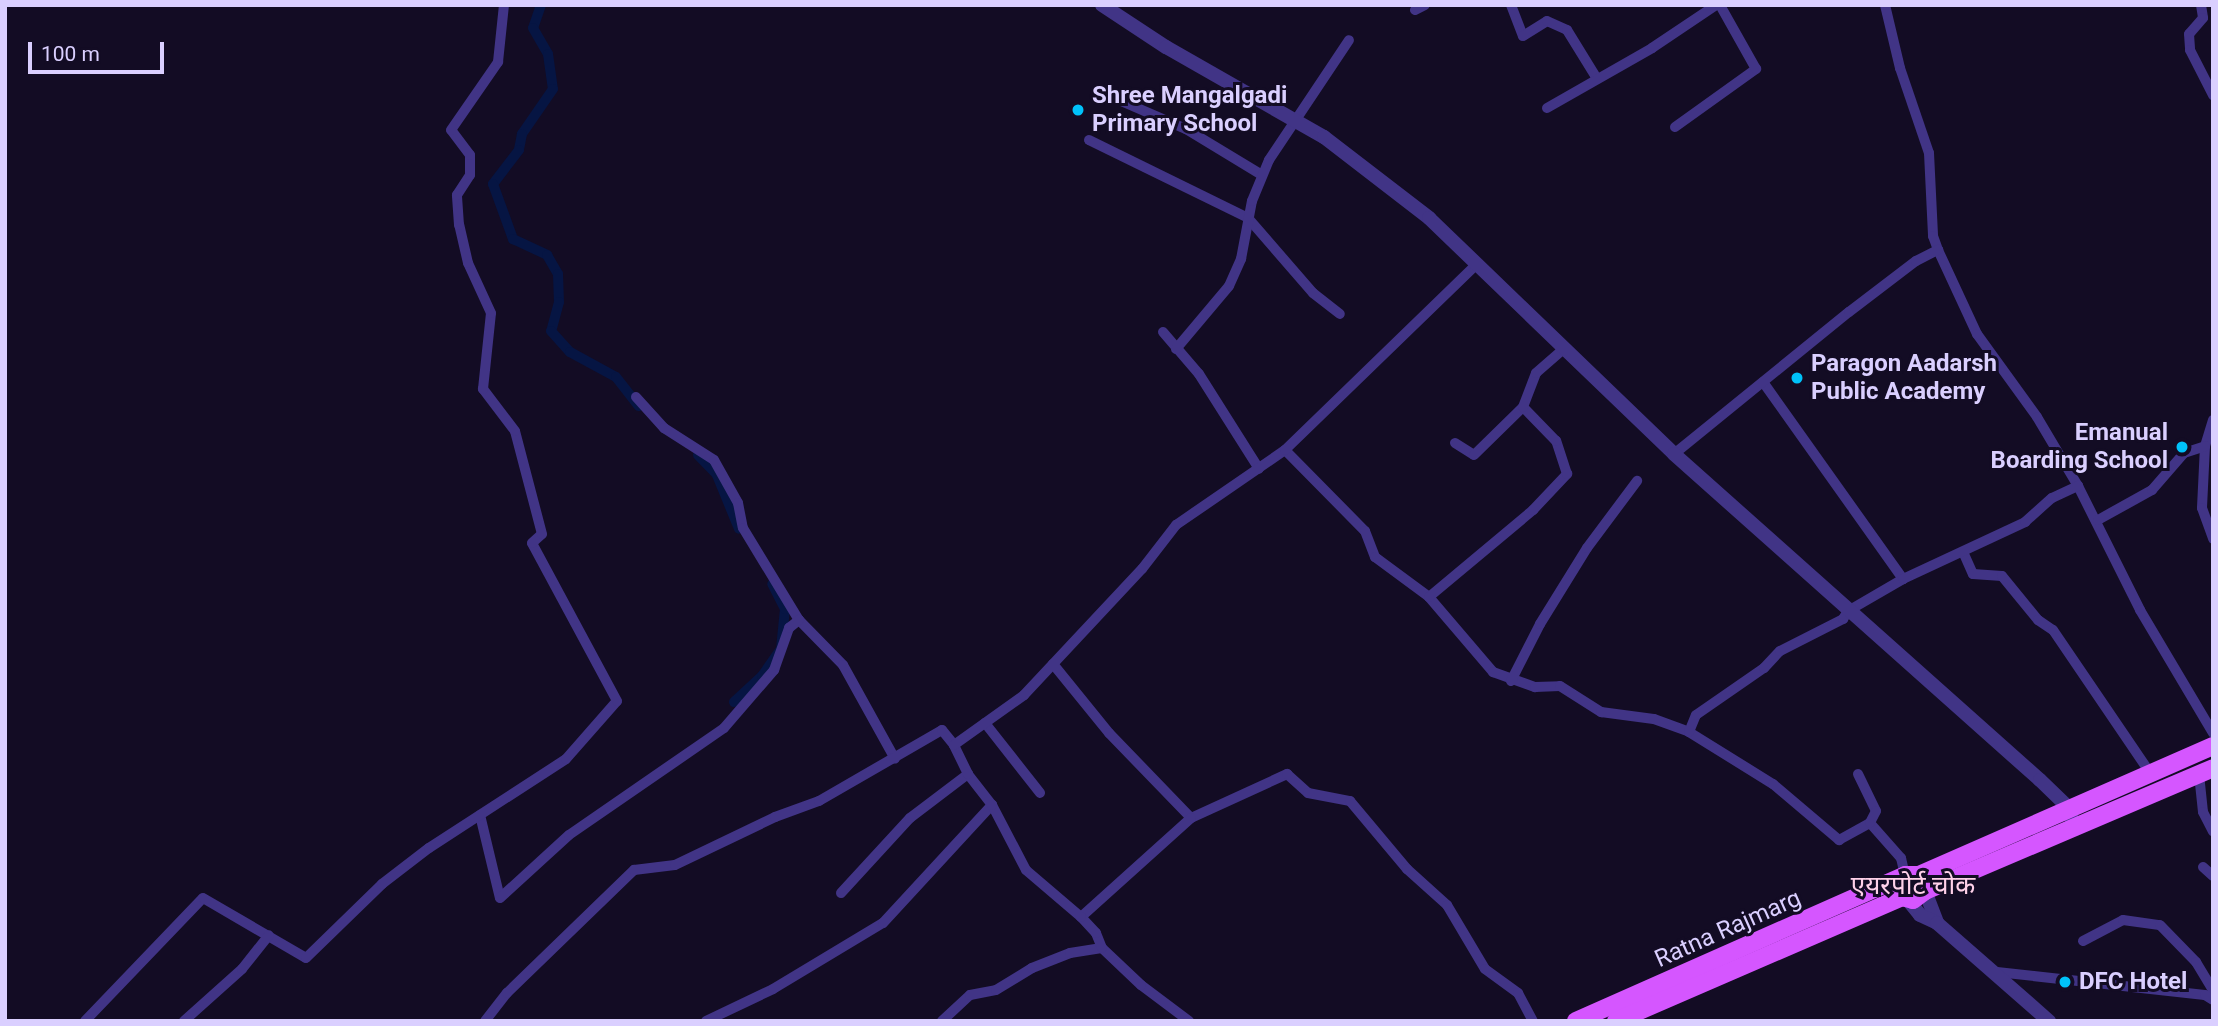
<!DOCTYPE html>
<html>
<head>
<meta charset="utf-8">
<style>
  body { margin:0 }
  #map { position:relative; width:2218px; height:1026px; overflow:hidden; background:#130c24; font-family:Roboto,"Noto Sans Devanagari",sans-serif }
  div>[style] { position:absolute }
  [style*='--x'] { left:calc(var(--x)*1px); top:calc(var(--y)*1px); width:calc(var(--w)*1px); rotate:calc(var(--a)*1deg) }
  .canal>* { height:10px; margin:-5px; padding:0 5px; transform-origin:5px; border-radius:5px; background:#061543 }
  .minor>* { height:10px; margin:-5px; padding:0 5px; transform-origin:5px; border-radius:5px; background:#413486 }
  .tertiary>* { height:14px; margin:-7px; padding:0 7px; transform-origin:7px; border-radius:7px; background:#413486 }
  .primary>* { height:18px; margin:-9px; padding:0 9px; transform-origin:9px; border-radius:9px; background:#d556ff }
  .dots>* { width:19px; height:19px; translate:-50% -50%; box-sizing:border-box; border:4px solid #130c24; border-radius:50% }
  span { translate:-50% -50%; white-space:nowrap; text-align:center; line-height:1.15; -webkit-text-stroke:6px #130c24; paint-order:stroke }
  .poi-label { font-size:24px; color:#dacfff; font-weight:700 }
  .left { translate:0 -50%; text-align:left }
  .right { translate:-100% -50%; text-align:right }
  .street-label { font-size:24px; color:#dacfff }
  .neighbourhood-label { font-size:26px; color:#ffd1e9 }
  .frame { position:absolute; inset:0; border:7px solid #dacfff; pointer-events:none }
  .scale { position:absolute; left:28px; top:42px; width:136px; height:32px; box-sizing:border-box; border:4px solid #dacfff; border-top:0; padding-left:9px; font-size:21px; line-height:24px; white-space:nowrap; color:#dacfff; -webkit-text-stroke:5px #130c24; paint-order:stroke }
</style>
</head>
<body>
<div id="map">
  <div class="canal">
    <i style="--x:541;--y:5;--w:24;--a:109"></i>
    <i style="--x:533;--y:28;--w:30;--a:60"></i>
    <i style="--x:548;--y:54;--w:35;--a:82"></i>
    <i style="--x:553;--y:89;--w:55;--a:124.6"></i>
    <i style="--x:522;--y:134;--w:16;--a:101"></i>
    <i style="--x:519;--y:150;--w:43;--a:127.4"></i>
    <i style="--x:493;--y:184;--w:59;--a:70"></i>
    <i style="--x:513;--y:239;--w:38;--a:25"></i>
    <i style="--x:547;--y:255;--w:22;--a:60"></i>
    <i style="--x:558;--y:274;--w:28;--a:88"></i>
    <i style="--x:559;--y:302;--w:30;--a:105"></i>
    <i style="--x:551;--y:331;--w:28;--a:48"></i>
    <i style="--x:570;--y:352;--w:52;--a:28.5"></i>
    <i style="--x:616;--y:377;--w:37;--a:52"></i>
    <i style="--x:698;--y:455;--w:28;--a:46"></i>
    <i style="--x:717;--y:475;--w:58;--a:67.8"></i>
    <i style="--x:734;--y:702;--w:38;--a:-43"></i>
    <i style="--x:762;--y:676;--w:33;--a:-55"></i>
    <i style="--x:781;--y:649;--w:40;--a:-84.3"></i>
    <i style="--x:785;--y:609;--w:28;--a:-117"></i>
  </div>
  <div class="minor">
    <i style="--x:1511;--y:5;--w:33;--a:69"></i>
    <i style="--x:1523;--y:36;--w:28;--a:-32"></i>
    <i style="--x:1547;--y:21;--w:22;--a:24"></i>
    <i style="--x:1567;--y:30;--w:55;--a:58.3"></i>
    <i style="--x:1885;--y:5;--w:65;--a:76.6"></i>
    <i style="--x:1900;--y:68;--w:90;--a:71.2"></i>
    <i style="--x:1929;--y:153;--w:83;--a:87.2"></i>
    <i style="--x:1933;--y:236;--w:15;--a:70"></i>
    <i style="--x:1938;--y:250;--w:93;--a:65.1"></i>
    <i style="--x:1977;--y:334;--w:102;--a:54.1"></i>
    <i style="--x:2037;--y:417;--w:80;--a:59.3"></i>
    <i style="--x:2078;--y:486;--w:139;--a:63.4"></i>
    <i style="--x:2140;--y:610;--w:143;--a:59.3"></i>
    <i style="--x:2201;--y:5;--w:13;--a:81"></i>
    <i style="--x:2203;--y:18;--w:21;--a:131"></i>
    <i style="--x:2189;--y:34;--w:16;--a:86"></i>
    <i style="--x:2190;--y:50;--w:51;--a:62.9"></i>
    <i style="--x:1415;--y:10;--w:11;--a:-27"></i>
    <i style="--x:1098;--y:91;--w:96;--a:23.4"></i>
    <i style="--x:1186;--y:129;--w:89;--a:31.2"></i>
    <i style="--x:1547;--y:108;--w:121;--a:-29.7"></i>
    <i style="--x:1652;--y:48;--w:77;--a:-33.9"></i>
    <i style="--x:1675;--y:127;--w:100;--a:-35.6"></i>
    <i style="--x:1756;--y:69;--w:73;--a:-119.4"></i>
    <i style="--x:1089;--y:140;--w:177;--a:26.1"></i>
    <i style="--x:1248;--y:218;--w:99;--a:49.1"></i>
    <i style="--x:1313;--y:293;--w:34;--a:38"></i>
    <i style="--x:1163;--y:332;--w:55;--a:49.4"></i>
    <i style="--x:1199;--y:374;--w:112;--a:57.7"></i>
    <i style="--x:1176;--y:349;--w:82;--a:-49.9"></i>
    <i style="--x:1229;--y:286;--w:30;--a:-66"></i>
    <i style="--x:1241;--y:259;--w:59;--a:-79.3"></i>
    <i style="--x:1252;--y:201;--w:44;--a:-67.5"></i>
    <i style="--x:1269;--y:160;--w:144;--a:-56.3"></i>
    <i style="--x:1763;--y:382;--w:242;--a:54.6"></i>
    <i style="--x:636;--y:397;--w:42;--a:47.9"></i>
    <i style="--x:664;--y:428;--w:59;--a:32.6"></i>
    <i style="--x:714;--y:460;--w:49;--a:60.8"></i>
    <i style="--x:738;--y:503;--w:25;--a:79"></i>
    <i style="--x:743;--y:528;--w:108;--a:58.7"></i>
    <i style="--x:799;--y:620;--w:63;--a:45.6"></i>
    <i style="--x:843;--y:665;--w:107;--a:61"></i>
    <i style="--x:2213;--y:420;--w:27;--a:107"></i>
    <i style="--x:2205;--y:446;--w:62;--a:92.8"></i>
    <i style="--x:2202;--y:508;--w:33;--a:70"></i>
    <i style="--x:1455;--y:443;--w:22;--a:32"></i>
    <i style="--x:1474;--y:455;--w:69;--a:-44.4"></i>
    <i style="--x:1285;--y:450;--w:114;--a:45.4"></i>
    <i style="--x:1365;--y:531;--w:28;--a:69"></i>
    <i style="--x:1375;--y:557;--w:67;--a:36.5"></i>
    <i style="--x:1429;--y:597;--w:99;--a:49.5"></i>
    <i style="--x:1493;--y:672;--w:45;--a:19.7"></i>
    <i style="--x:1535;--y:687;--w:25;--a:-2"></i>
    <i style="--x:1560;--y:686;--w:49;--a:32.4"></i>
    <i style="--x:1601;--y:712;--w:53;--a:7.5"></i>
    <i style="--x:1654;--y:719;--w:37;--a:20"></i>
    <i style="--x:1689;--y:732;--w:99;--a:31.8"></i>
    <i style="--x:1773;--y:784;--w:87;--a:40.3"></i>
    <i style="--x:1839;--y:840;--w:35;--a:-29"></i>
    <i style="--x:1870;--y:823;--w:47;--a:48.5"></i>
    <i style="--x:1901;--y:858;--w:17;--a:77"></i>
    <i style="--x:1674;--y:454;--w:225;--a:-39.1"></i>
    <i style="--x:1849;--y:312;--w:84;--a:-37.3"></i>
    <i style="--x:1916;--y:261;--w:25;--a:-27"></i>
    <i style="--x:2098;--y:520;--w:62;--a:-29.1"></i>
    <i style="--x:2152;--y:490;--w:49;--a:-49.1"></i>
    <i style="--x:2184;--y:453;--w:22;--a:-18"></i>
    <i style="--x:1964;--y:554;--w:22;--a:66"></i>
    <i style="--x:1973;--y:574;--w:29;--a:4"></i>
    <i style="--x:2002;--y:576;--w:57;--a:50.7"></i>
    <i style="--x:2038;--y:620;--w:18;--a:34"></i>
    <i style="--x:2053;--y:630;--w:174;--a:55.8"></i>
    <i style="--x:1429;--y:597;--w:136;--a:-39.9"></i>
    <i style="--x:1533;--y:510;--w:50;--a:-46.6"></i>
    <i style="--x:1567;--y:474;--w:35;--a:-108"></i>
    <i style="--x:1556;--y:441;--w:47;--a:-134.1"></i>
    <i style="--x:1523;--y:407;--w:36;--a:-69"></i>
    <i style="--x:1536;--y:373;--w:38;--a:-41"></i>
    <i style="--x:1053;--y:664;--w:89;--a:50.9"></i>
    <i style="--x:1109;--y:733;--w:118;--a:46"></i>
    <i style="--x:1191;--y:818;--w:106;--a:-24.6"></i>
    <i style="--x:1287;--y:774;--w:28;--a:42"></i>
    <i style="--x:1308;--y:793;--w:43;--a:10.8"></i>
    <i style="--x:1350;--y:801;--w:89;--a:50"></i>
    <i style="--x:1407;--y:869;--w:54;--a:42"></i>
    <i style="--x:1447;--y:905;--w:74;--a:59.3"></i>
    <i style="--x:1485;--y:969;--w:41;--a:36"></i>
    <i style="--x:1518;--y:993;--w:32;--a:62"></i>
    <i style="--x:1511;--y:681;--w:64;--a:-63"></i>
    <i style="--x:1540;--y:624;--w:89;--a:-58.3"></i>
    <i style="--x:1587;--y:548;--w:84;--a:-53.3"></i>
    <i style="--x:985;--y:723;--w:89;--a:51.8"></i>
    <i style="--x:1689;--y:732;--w:18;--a:-68"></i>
    <i style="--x:1696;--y:715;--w:83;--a:-34.7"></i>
    <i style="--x:1764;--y:668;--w:23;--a:-47"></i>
    <i style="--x:1780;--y:651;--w:71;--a:-26.9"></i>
    <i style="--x:1843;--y:619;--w:9;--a:-58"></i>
    <i style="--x:1848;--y:611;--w:64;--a:-30.2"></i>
    <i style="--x:1903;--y:579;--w:135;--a:-25"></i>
    <i style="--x:2025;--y:522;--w:36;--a:-42"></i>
    <i style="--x:2052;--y:498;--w:29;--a:-25"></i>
    <i style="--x:1858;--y:774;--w:41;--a:64.1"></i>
    <i style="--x:1876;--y:811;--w:13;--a:117"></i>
    <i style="--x:2199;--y:774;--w:38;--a:84"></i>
    <i style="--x:2203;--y:812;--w:22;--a:63"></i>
    <i style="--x:480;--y:815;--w:85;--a:76.5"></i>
    <i style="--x:500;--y:898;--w:93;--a:-42.4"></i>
    <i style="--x:569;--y:835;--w:188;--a:-34.6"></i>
    <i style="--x:724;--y:728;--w:77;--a:-49.2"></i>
    <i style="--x:774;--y:670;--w:45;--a:-70.3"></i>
    <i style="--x:789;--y:628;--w:13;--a:-39"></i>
    <i style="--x:2203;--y:867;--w:13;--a:42"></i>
    <i style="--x:841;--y:893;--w:102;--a:-47.4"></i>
    <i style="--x:910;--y:818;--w:73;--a:-37.2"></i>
    <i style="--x:1081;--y:917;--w:148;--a:-42"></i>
    <i style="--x:2083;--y:941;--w:45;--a:-27.7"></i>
    <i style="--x:2123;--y:920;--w:37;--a:8"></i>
    <i style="--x:2160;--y:925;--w:52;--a:45.8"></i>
    <i style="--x:2196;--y:962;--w:33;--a:59"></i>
    <i style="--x:1997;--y:972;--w:209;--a:6.3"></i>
    <i style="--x:2205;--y:995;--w:9;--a:32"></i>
    <i style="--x:85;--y:1021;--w:170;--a:-46.2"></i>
    <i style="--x:203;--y:898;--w:119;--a:30.2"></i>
    <i style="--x:306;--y:958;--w:106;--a:-44.2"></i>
    <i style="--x:382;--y:884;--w:59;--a:-37.5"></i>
    <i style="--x:429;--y:848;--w:163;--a:-33"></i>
    <i style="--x:566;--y:759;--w:77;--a:-48.7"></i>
    <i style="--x:617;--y:701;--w:179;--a:-118.3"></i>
    <i style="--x:532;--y:543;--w:13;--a:-42"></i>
    <i style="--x:542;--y:534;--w:106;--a:-104.7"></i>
    <i style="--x:515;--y:431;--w:53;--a:-127.3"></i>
    <i style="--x:483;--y:389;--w:76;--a:-84"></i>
    <i style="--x:491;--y:313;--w:55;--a:-114.7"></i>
    <i style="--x:468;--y:263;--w:39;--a:-103"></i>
    <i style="--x:459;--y:225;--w:30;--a:-94"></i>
    <i style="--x:457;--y:195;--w:24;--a:-57"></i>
    <i style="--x:470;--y:175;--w:20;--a:-90"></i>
    <i style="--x:470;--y:155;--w:31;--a:-127"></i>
    <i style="--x:451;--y:130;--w:83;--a:-55.3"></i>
    <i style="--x:498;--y:62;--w:57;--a:-84"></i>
    <i style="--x:184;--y:1021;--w:78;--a:-41.9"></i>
    <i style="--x:242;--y:969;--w:43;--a:-51.5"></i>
    <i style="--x:485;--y:1021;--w:36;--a:-52"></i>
    <i style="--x:507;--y:993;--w:177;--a:-44.1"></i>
    <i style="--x:634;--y:870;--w:41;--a:-7"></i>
    <i style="--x:675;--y:865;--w:111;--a:-25.6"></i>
    <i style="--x:775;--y:817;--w:47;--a:-20"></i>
    <i style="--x:819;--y:801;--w:142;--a:-30"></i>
    <i style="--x:942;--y:730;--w:19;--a:51"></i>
    <i style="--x:706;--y:1021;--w:74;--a:-25.5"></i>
    <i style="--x:773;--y:989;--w:128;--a:-31"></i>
    <i style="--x:883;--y:923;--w:161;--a:-47.3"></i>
    <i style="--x:942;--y:1021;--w:38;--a:-43"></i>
    <i style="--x:970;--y:995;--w:26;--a:-11"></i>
    <i style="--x:996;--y:990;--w:42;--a:-31.4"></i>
    <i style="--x:1032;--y:968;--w:41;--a:-21.5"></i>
    <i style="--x:1070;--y:953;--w:32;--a:-9"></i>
    <i style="--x:1189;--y:1021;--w:60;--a:-143.1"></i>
    <i style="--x:1141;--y:985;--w:54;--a:-136.5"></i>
    <i style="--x:1102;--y:948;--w:16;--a:-112"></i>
    <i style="--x:1096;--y:933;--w:22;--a:-133"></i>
    <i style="--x:1081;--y:917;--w:72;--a:-139.5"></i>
    <i style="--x:1026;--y:870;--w:73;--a:-117.6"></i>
    <i style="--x:992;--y:805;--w:39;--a:-128"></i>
    <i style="--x:968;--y:774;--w:32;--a:-116"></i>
    <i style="--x:954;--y:745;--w:86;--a:-35.5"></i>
    <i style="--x:1024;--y:695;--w:173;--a:-46.9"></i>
    <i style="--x:1142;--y:569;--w:56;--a:-52.3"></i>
    <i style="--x:1176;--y:525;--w:132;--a:-34.5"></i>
    <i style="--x:1285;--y:450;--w:267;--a:-44.1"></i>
  </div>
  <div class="tertiary">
    <i style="--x:1102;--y:5;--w:77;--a:33.3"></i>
    <i style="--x:1166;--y:47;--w:182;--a:29.7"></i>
    <i style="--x:1324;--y:137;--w:133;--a:37.6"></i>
    <i style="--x:1429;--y:218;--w:340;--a:43.9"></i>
    <i style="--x:1674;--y:454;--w:490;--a:41.7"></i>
    <i style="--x:2040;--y:780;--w:39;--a:44"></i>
    <i style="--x:2068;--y:807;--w:13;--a:72"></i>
    <i style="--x:1925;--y:891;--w:34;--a:69"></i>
    <i style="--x:1908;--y:900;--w:19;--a:51"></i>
    <i style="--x:1920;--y:915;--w:19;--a:25"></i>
    <i style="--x:1937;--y:923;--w:149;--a:41.2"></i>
  </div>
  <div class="primary">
    <i style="--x:1919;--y:875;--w:321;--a:-23.7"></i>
    <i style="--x:1900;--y:880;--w:17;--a:83"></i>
    <i style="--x:1902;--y:897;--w:11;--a:15"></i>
    <i style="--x:1913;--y:900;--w:15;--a:-37"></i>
    <i style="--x:1925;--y:891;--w:313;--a:-23.1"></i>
    <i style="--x:1576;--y:1021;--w:360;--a:-23.9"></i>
    <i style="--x:1905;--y:875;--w:14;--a:0"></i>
    <i style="--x:1919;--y:875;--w:17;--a:69"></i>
    <i style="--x:1616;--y:1021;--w:312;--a:-23.4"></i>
  </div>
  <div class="dots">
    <i style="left:1078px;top:110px;background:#00c2fa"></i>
    <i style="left:1797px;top:378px;background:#00c2fa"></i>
    <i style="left:2182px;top:447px;background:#00c2fa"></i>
    <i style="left:2065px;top:982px;background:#00c2fa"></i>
  </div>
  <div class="poi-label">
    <span class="left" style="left:1092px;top:110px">Shree Mangalgadi<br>Primary School</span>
    <span class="left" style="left:1811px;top:378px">Paragon Aadarsh<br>Public Academy</span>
    <span class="right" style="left:2168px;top:447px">Emanual<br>Boarding School</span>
    <span class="left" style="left:2079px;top:982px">DFC Hotel</span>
  </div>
  <div class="street-label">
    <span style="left:1728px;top:929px;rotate:-24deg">Ratna Rajmarg</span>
  </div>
  <div class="neighbourhood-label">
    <span style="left:1913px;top:886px">एयरपोर्ट चोक</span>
  </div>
  <div class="frame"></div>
  <div class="scale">100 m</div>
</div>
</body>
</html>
